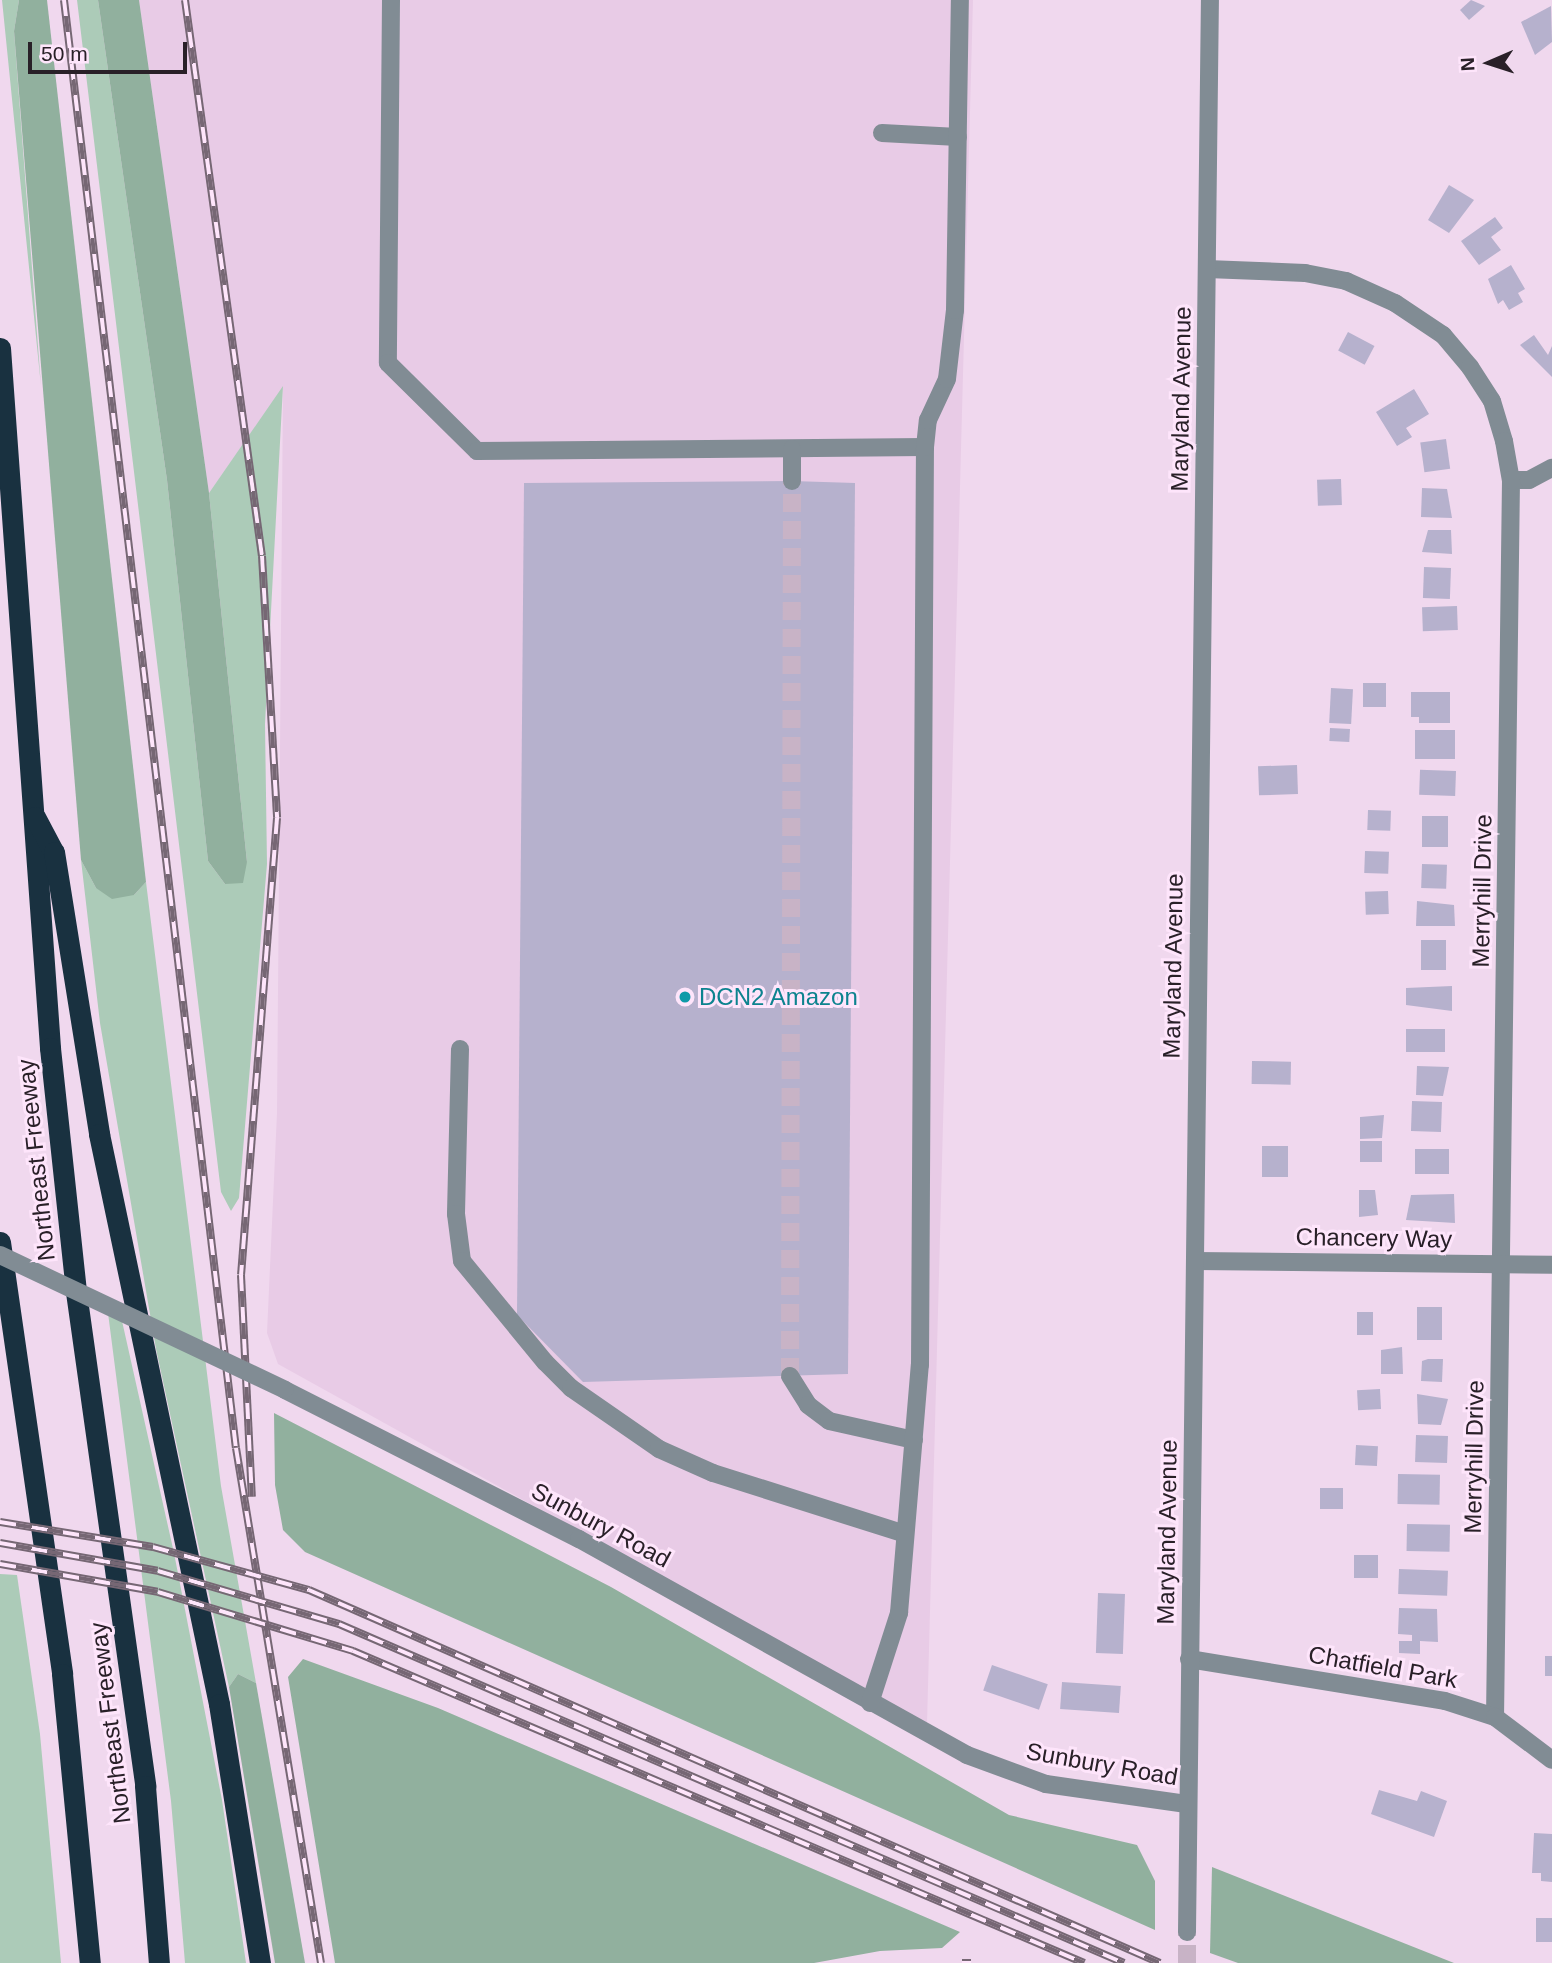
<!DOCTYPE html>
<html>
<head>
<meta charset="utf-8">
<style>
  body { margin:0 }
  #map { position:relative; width:1552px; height:1963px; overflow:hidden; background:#f0d8ee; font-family:Arial,sans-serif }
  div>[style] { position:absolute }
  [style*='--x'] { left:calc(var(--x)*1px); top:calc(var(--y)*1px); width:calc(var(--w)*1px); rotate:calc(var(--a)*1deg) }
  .built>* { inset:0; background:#e8cbe6 }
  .green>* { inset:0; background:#accbb8 }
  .forest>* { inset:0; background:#91b09e }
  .building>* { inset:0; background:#b6b1cd; transform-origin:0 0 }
  .minor-tunnel>* { height:18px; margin-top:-9px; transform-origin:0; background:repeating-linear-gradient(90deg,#c8b3c6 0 18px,transparent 0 27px) }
  .minor>* { height:18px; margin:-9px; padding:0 9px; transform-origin:9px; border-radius:9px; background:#818c94 }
  .highway>* { height:21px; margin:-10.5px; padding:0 10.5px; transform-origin:10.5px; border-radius:10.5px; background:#193140 }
  .rail>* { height:8px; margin-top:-4px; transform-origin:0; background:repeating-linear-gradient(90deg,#fee5fb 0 16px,#766774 0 32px); box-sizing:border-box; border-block:2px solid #766774 }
  .minor-bridge>* { height:18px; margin:-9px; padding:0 9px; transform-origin:9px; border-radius:9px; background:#818c94 }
  .dots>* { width:19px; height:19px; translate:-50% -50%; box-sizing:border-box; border:4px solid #fee5fb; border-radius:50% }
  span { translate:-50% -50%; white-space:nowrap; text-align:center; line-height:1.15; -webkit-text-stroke:6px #fee5fb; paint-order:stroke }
  .street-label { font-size:24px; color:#292028 }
  .culture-label { font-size:24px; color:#0d838f }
  .left { translate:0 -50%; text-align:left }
  .north { position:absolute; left:1454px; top:28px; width:70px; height:70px; -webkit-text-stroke:5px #fee5fb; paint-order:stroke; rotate:267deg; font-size:19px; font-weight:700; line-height:28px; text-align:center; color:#292028 }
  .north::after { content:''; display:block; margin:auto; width:24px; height:32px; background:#292028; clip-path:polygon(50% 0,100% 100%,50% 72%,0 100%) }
  .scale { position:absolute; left:28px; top:42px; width:159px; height:32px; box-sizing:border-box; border:4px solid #292028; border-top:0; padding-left:9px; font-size:21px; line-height:24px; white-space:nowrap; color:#292028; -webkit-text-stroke:5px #fee5fb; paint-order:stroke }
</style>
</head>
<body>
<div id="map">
  <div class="built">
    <i style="clip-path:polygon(139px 0,973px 0,927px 1724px,278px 1364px,267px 1333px,277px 1113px,283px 387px,209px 493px)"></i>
  </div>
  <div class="green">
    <i style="clip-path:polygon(2px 0,19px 0,14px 31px,41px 386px)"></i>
    <i style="clip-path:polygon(77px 0,98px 0,167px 480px,208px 861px,225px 884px,247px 862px,209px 493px,283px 386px,265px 724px,267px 864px,239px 1198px,231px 1211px,221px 1192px)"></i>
    <i style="clip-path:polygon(81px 860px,96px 888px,134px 895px,146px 882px,221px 1486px,256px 1683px,238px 1674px,229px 1687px,156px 1349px,100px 1023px)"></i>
    <i style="clip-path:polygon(120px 1312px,174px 1553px,222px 1800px,246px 1963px,185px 1963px,171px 1801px,108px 1313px)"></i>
    <i style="clip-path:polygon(0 1574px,17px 1575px,40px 1734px,61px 1963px,0 1963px)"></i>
  </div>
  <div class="forest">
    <i style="clip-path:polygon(19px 0,47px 0,146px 882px,134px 895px,112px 899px,96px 888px,81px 860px,14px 31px)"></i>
    <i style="clip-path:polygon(98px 0,139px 0,209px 493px,247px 862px,243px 883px,225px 884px,208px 861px,167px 480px)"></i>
    <i style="clip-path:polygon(274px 1413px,611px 1587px,1009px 1815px,1137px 1845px,1155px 1881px,1155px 1930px,305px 1552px,283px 1530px,275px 1485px)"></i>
    <i style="clip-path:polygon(303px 1659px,438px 1708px,960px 1932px,942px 1948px,880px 1951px,814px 1963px,335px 1963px,288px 1677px)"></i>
    <i style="clip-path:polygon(238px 1674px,256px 1683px,305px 1963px,275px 1963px,229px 1687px)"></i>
    <i style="clip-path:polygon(1212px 1867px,1454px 1963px,1238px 1963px,1210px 1953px)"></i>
  </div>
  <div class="building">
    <i style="clip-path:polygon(1471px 0,1485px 6px,1469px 20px,1460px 10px)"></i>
    <i style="clip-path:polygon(1551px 6px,1552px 42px,1535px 55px,1521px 22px)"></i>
    <i style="clip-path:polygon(1449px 185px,1474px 200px,1449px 233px,1428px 220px)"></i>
    <i style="clip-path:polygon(1495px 217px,1503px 228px,1491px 237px,1501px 250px,1479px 265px,1461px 241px)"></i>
    <i style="clip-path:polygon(1511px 265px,1525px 289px,1518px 293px,1523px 302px,1509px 310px,1503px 300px,1498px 304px,1488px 279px)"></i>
    <i style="left:1348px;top:332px;width:30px;height:21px;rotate:28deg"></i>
    <i style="clip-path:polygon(1534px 335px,1548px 355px,1552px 346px,1552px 377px,1520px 345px)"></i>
    <i style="clip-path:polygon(1414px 389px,1429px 414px,1406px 428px,1412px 437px,1397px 446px,1376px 412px)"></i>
    <i style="left:1446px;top:439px;width:30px;height:26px;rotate:82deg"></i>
    <i style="left:1341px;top:479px;width:26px;height:24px;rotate:88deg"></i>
    <i style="clip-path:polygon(792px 481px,855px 483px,848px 1374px,583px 1382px,517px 1315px,524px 483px)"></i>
    <i style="clip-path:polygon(1422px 488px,1447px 489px,1452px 518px,1421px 517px)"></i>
    <i style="clip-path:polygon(1428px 530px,1451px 530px,1452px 554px,1422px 552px)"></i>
    <i style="left:1424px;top:567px;width:27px;height:31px;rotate:2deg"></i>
    <i style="left:1457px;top:606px;width:24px;height:35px;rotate:88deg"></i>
    <i style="left:1386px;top:683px;width:24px;height:23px;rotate:90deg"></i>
    <i style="left:1331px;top:688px;width:22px;height:35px;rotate:3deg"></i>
    <i style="clip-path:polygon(1411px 692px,1450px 692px,1450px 723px,1419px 723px,1419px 717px,1411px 717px)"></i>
    <i style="left:1330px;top:728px;width:20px;height:13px;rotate:3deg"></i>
    <i style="left:1415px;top:730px;width:40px;height:29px"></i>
    <i style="left:1297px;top:765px;width:29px;height:39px;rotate:88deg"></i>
    <i style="left:1456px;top:771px;width:25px;height:36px;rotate:92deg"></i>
    <i style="left:1368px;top:810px;width:23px;height:20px;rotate:2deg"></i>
    <i style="left:1422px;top:816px;width:26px;height:31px"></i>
    <i style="left:1365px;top:851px;width:24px;height:22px;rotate:2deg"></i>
    <i style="left:1422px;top:864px;width:25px;height:24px;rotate:2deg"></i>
    <i style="left:1388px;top:891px;width:23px;height:23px;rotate:88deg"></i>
    <i style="clip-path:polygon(1417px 901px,1454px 905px,1455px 926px,1416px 926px)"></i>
    <i style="left:1421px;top:940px;width:25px;height:30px"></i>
    <i style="clip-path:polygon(1452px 986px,1452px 1011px,1406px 1005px,1406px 988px)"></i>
    <i style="left:1406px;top:1029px;width:39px;height:23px"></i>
    <i style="left:1252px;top:1061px;width:39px;height:23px;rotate:1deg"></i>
    <i style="clip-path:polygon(1417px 1066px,1449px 1067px,1443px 1096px,1416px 1095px)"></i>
    <i style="left:1442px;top:1102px;width:30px;height:30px;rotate:92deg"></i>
    <i style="clip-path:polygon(1384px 1115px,1382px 1138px,1360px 1139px,1360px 1117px)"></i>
    <i style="left:1360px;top:1141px;width:22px;height:21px"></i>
    <i style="left:1262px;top:1146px;width:26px;height:31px"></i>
    <i style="left:1415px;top:1149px;width:34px;height:25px"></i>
    <i style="clip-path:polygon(1359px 1190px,1375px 1190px,1378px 1215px,1359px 1217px)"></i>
    <i style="clip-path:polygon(1454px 1194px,1455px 1223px,1406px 1220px,1411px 1195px)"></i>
    <i style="left:1417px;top:1307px;width:25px;height:33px"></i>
    <i style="left:1357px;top:1312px;width:16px;height:23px"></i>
    <i style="clip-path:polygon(1402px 1347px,1403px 1374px,1381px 1374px,1381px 1350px)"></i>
    <i style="clip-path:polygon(1428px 1359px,1443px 1359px,1442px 1382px,1421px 1381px,1422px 1361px)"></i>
    <i style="left:1380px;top:1389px;width:20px;height:23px;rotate:87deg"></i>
    <i style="clip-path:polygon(1417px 1394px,1448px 1399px,1441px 1425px,1418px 1424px)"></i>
    <i style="left:1416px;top:1435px;width:32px;height:27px;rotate:2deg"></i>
    <i style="left:1356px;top:1445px;width:22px;height:20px;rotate:3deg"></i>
    <i style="left:1398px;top:1474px;width:42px;height:30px;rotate:1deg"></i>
    <i style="left:1343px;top:1488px;width:21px;height:23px;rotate:90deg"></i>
    <i style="left:1407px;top:1524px;width:43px;height:27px;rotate:1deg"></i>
    <i style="left:1354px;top:1555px;width:24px;height:23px"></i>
    <i style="left:1399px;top:1569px;width:49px;height:25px;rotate:2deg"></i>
    <i style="left:1098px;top:1593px;width:27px;height:60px;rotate:2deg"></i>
    <i style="clip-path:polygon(1399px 1608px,1437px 1609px,1438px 1642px,1420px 1641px,1420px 1654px,1399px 1653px,1399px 1641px,1412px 1641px,1412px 1635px,1398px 1634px)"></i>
    <i style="left:1545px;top:1656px;width:7px;height:20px"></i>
    <i style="left:992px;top:1665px;width:59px;height:27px;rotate:19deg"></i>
    <i style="left:1062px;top:1682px;width:59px;height:27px;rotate:4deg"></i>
    <i style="clip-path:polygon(1379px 1790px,1417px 1801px,1421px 1791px,1447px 1801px,1434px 1837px,1371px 1814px)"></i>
    <i style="clip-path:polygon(1534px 1833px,1552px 1834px,1552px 1882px,1541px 1881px,1541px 1873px,1532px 1873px)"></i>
    <i style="left:1536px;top:1918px;width:16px;height:24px"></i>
  </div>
  <div class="minor-tunnel">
    <i style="--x:790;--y:1376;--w:895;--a:-89.87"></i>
    <i style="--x:1187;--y:1963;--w:31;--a:-90"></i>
  </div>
  <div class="minor">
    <i style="--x:391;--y:0;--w:363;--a:90.5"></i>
    <i style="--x:388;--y:363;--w:125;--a:44.7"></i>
    <i style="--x:477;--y:451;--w:448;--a:-0.5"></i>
    <i style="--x:882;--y:133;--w:76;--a:3"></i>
    <i style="--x:1207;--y:269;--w:98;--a:2.3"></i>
    <i style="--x:1305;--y:273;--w:42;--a:11"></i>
    <i style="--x:1346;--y:281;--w:54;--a:24.2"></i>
    <i style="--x:1395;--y:303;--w:58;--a:33.7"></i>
    <i style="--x:1443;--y:335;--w:42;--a:49.8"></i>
    <i style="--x:1470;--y:367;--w:40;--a:57.1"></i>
    <i style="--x:1492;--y:401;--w:42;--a:73.3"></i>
    <i style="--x:1504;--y:441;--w:40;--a:80"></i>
    <i style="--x:1511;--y:480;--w:1237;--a:90.74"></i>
    <i style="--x:1511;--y:480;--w:18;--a:0"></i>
    <i style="--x:1529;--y:480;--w:26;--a:-28"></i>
    <i style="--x:792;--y:481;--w:32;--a:-90"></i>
    <i style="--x:460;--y:1049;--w:165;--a:91.4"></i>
    <i style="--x:456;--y:1214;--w:47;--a:82.7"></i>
    <i style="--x:462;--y:1261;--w:131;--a:50.6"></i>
    <i style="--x:545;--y:1362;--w:37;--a:45"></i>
    <i style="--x:571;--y:1388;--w:107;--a:34.7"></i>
    <i style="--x:659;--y:1449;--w:59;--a:24"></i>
    <i style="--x:713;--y:1473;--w:201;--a:17.6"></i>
    <i style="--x:1195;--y:1261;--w:357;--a:0.6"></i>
    <i style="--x:790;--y:1376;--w:34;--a:58"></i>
    <i style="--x:808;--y:1405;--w:26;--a:37"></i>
    <i style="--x:829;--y:1421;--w:87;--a:12.6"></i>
    <i style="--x:285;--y:1390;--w:330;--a:26.9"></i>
    <i style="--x:579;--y:1539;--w:444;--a:29.1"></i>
    <i style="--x:967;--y:1755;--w:84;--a:20.2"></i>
    <i style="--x:1046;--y:1784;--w:142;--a:8.1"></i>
    <i style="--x:1189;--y:1659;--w:259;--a:9.3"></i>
    <i style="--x:1445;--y:1701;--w:52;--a:17.7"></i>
    <i style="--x:1495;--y:1717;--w:71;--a:37"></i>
    <i style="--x:870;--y:1703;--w:95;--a:-72.1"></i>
    <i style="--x:899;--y:1613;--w:249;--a:-85.2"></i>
    <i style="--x:920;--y:1365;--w:918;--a:-89.69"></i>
    <i style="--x:925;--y:447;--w:27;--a:-84"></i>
    <i style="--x:928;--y:420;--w:45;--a:-65.1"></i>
    <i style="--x:947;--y:379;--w:69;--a:-83.4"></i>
    <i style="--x:955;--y:310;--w:310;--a:-89.1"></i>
    <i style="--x:1187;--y:1932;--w:1932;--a:-89.32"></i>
  </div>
  <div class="highway">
    <i style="--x:0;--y:348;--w:702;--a:85.91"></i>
    <i style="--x:50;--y:1048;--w:245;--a:83.9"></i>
    <i style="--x:76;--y:1292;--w:499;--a:82"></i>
    <i style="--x:145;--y:1786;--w:178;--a:85.5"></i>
    <i style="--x:35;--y:817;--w:40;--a:62"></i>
    <i style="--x:54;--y:852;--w:286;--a:80.9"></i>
    <i style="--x:99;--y:1134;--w:582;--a:78.11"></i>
    <i style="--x:219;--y:1704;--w:262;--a:81"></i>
    <i style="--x:0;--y:1242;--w:436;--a:81.8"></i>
    <i style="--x:62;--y:1674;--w:290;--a:84.5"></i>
  </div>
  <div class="rail">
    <i style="--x:64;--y:0;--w:1458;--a:83.23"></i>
    <i style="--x:236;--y:1448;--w:522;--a:80.63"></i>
    <i style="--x:185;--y:0;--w:561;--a:82.12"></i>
    <i style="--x:262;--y:556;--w:262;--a:86.7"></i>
    <i style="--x:277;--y:818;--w:458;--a:94.5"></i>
    <i style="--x:241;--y:1275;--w:222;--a:87.2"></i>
    <i style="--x:0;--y:1522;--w:155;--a:9.3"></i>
    <i style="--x:153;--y:1547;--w:162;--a:15.4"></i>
    <i style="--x:309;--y:1590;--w:929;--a:23.67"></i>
    <i style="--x:0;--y:1543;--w:160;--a:10"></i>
    <i style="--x:158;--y:1571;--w:189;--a:16.3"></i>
    <i style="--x:339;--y:1624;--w:855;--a:23.36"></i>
    <i style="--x:0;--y:1564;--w:160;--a:10"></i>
    <i style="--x:158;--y:1592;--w:204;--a:16.8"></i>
    <i style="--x:353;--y:1651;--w:795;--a:23.11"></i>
    <i style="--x:962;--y:1963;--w:9;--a:0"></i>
  </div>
  <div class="minor-bridge">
    <i style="--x:0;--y:1255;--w:315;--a:25.3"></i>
  </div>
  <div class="dots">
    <i style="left:685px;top:997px;background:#0f9aa8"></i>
  </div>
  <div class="street-label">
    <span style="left:1181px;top:399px;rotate:-89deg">Maryland Avenue</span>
    <span style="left:1482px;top:891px;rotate:-89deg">Merryhill Drive</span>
    <span style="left:1173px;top:966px;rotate:-89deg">Maryland Avenue</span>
    <span style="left:36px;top:1160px;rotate:-96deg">Northeast Freeway</span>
    <span style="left:1374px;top:1238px;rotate:1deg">Chancery Way</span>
    <span style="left:1474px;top:1457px;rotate:-89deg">Merryhill Drive</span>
    <span style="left:601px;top:1525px;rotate:28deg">Sunbury Road</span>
    <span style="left:1167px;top:1532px;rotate:-89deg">Maryland Avenue</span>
    <span style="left:1383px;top:1667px;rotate:10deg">Chatfield Park</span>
    <span style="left:110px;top:1723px;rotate:-97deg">Northeast Freeway</span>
    <span style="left:1102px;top:1764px;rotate:10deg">Sunbury Road</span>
  </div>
  <div class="culture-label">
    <span class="left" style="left:699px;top:997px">DCN2 Amazon</span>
  </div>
  <div class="north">N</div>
  <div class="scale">50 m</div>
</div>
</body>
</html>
